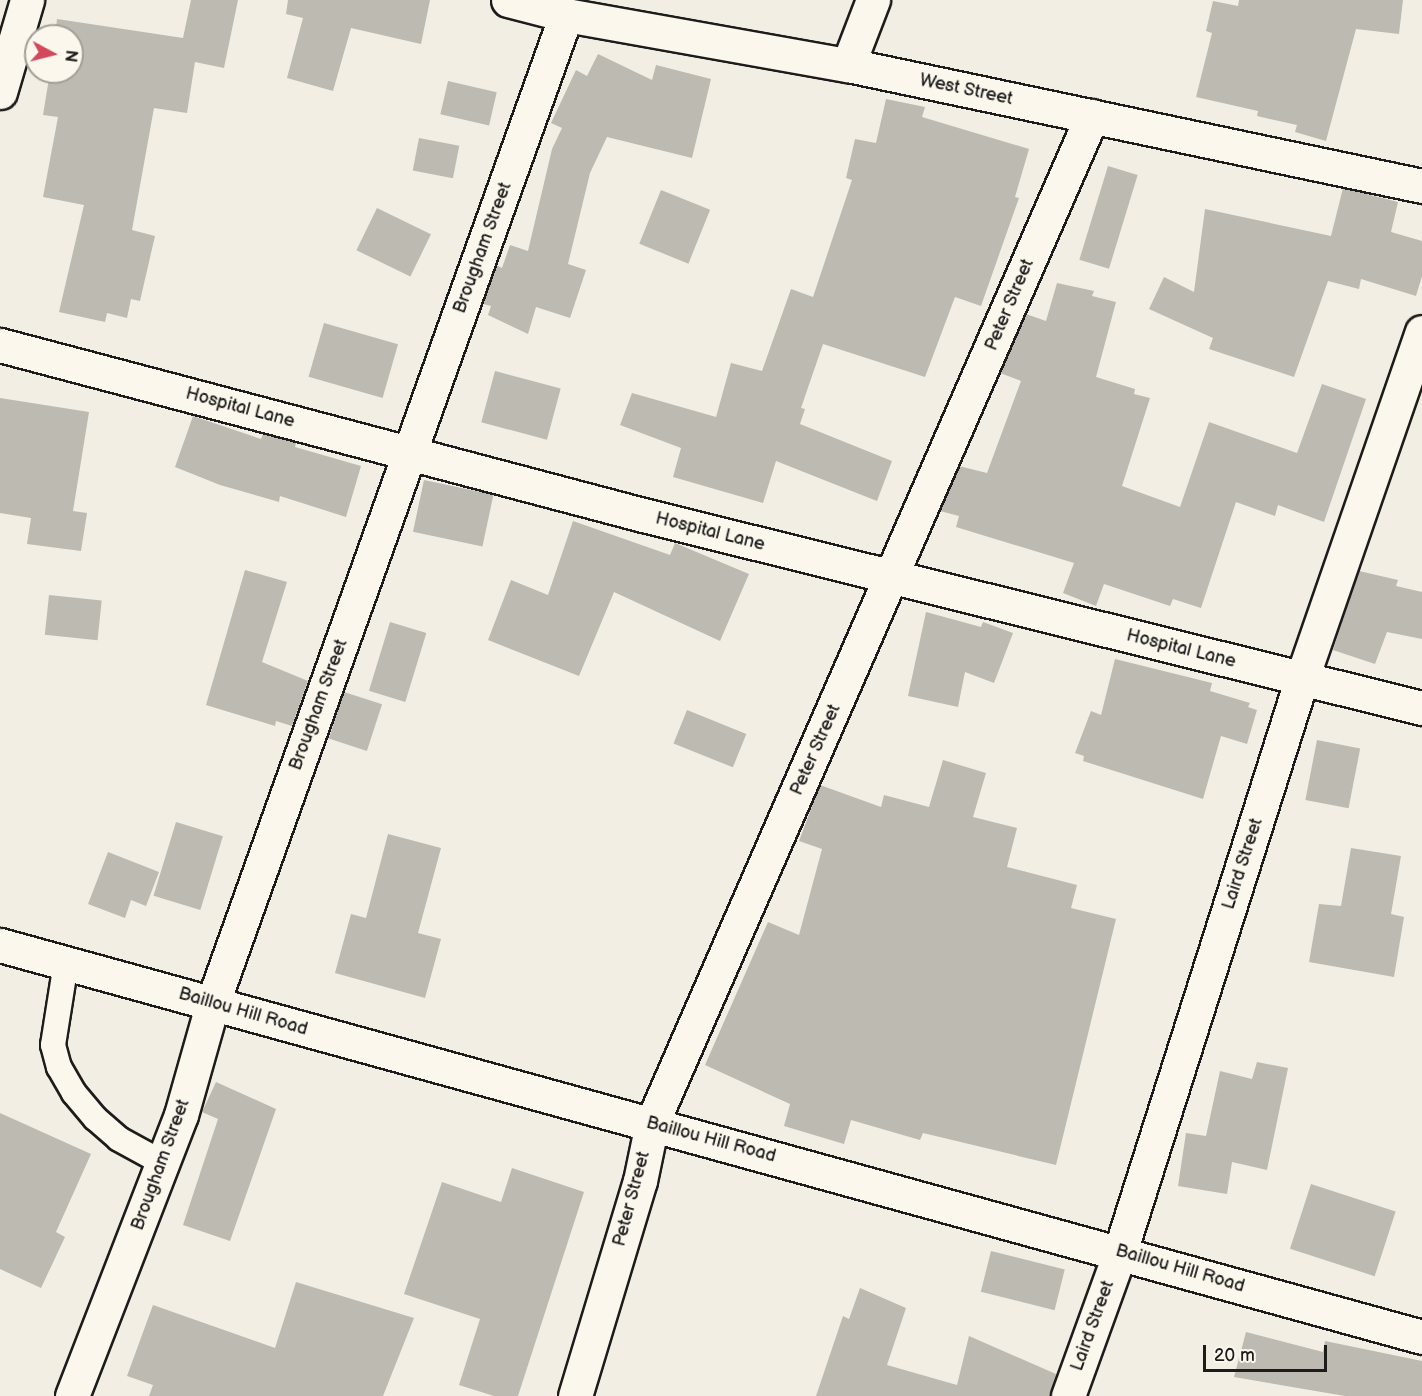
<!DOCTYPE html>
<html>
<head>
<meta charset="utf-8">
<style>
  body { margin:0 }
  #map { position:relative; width:1422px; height:1396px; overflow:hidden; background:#f2eee4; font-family:"Balsamiq Sans",sans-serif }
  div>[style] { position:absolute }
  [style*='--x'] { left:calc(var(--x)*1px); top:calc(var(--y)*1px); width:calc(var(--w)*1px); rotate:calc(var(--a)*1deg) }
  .building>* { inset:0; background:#bdbab1; transform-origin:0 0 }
  .roads { filter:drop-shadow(2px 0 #1c1c1c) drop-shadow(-2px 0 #1c1c1c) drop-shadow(0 2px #1c1c1c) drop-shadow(0 -2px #1c1c1c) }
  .lane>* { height:24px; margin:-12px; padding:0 12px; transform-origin:12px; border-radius:12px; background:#fbf7ec }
  .street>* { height:33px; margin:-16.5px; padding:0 16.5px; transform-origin:16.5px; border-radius:16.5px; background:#fbf7ec }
  .primary>* { height:33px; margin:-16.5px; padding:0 16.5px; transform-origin:16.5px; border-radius:16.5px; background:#fbf7ec }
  span { translate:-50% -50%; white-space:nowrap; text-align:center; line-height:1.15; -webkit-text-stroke:4.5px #fbf7ec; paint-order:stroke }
  .street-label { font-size:18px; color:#1c1c1c }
  .north { position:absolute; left:24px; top:24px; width:60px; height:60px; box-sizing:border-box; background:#fbf7ec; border:2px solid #a29f99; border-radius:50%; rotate:97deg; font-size:16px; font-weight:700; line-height:24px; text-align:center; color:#1c1c1c }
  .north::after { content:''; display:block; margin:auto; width:21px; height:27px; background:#d1495b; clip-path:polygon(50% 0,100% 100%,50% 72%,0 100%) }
  .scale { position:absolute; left:1203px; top:1345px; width:124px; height:27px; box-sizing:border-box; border:3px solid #1c1c1c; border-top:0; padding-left:8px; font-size:18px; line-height:21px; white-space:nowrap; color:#1c1c1c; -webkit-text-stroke:4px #fbf7ec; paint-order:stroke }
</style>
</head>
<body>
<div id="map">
  <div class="building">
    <i style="clip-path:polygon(191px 0,238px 0,224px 68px,195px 62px,187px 113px,154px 108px,132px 230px,155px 236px,140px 301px,131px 299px,127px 318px,107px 313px,105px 322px,59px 312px,84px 205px,43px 197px,58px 117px,43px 115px,50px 72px,72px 72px,72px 36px,55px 36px,57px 19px,183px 38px)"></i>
    <i style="clip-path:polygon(288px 0,430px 0,421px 44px,351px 28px,333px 91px,287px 78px,303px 18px,286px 14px)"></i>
    <i style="clip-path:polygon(1239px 0,1403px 0,1399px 34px,1356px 29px,1326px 141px,1295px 132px,1297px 125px,1257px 116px,1258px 111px,1196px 97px,1212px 33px,1206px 31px,1213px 1px,1238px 6px)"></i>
    <i style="clip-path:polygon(598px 54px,652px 80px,656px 65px,711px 79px,692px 158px,607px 137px,590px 173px,568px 264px,586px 270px,570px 318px,536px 307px,528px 334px,488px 315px,491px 306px,483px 304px,496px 265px,502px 268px,510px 245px,528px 251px,552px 149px,562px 128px,551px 123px,576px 70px,587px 76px)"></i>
    <i style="left:448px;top:81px;width:50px;height:34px;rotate:13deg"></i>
    <i style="clip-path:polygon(886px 99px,925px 107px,922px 117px,1029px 149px,1015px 197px,1019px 198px,981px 306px,955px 297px,925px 377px,823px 344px,801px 408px,805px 409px,800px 424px,892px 461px,877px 501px,776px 461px,763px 503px,673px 477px,681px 448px,620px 425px,632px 393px,716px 417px,731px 363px,762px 371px,791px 289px,813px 297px,852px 180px,846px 178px,855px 139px,876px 143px)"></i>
    <i style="left:419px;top:138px;width:41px;height:33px;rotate:11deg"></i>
    <i style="left:1108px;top:166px;width:31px;height:98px;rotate:17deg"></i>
    <i style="clip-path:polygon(1343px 188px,1398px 202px,1391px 232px,1422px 241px,1422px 276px,1416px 296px,1361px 279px,1359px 289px,1328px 281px,1294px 377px,1209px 349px,1213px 338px,1149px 309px,1164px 277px,1194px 292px,1205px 209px,1331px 236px)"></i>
    <i style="left:661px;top:190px;width:53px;height:58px;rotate:22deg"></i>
    <i style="left:377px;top:208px;width:60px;height:47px;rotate:26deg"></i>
    <i style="clip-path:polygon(1057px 283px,1094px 291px,1092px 296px,1116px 302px,1096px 377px,1135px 389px,1134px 394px,1150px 398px,1122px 486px,1180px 507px,1209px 422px,1297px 453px,1322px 384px,1366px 399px,1324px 522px,1278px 505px,1275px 516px,1236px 502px,1201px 608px,1173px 599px,1170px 606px,1104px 584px,1096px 606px,1063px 593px,1074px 563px,956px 527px,959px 516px,940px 511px,959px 466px,987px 473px,1021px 381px,1000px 373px,1026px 314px,1046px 321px)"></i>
    <i style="left:324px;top:323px;width:77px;height:56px;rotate:16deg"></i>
    <i style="left:495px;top:371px;width:68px;height:53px;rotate:15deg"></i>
    <i style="clip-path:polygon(0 398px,89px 412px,73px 511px,87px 513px,81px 551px,27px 544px,31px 518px,0 513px)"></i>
    <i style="clip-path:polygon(193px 416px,261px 439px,263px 434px,296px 443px,295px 447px,361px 466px,346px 517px,280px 496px,279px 502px,220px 485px,175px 467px)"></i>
    <i style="left:424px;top:480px;width:71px;height:53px;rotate:12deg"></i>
    <i style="clip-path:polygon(573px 521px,670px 555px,675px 543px,749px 574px,720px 641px,614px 592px,579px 676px,488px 640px,511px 580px,548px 595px)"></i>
    <i style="clip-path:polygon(245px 570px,287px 582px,262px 662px,308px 681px,292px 726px,276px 721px,275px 726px,206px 705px)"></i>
    <i style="clip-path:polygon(1359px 571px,1398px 580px,1396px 586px,1422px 592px,1422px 639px,1387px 632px,1375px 664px,1333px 650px)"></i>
    <i style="left:49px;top:595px;width:53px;height:40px;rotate:6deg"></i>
    <i style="clip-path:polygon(926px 612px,981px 627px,983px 622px,1013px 633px,994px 683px,965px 672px,958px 707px,908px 696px)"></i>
    <i style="left:390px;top:622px;width:38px;height:72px;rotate:17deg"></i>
    <i style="clip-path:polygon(1115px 659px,1212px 683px,1210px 691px,1250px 703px,1248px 707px,1257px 710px,1247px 744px,1221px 736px,1203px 799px,1083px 761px,1084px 756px,1075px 753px,1091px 711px,1101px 715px)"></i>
    <i style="left:344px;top:692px;width:40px;height:49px;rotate:18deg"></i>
    <i style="left:687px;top:710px;width:64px;height:36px;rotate:22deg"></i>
    <i style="left:1317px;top:740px;width:44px;height:61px;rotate:11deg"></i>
    <i style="clip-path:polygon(943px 760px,986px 773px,973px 817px,1017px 828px,1007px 867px,1077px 885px,1071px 908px,1116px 919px,1056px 1165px,923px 1133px,920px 1140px,851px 1120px,844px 1144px,784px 1126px,790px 1104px,705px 1065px,768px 922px,799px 935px,822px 849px,799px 841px,820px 785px,881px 807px,884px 795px,929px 807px)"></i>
    <i style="left:176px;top:822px;width:49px;height:77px;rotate:17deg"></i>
    <i style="clip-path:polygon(388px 834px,441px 848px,418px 933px,441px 939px,425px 998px,335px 973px,351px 914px,366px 918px)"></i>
    <i style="clip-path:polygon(1351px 848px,1401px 856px,1391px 914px,1404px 917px,1394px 977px,1309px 962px,1319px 904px,1341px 906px)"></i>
    <i style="clip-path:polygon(108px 852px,159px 872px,146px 906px,131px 900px,125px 918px,88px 904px)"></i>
    <i style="clip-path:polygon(1257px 1062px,1288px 1068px,1267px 1170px,1232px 1162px,1227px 1194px,1178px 1186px,1186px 1133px,1206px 1136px,1220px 1071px,1252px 1079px)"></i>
    <i style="clip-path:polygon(216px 1082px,276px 1109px,230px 1241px,183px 1225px,218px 1119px,202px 1112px)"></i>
    <i style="clip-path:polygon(0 1113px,91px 1154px,56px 1232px,65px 1237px,41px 1288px,0 1269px)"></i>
    <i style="clip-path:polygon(512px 1168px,584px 1192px,518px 1396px,494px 1396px,459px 1385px,480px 1319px,404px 1294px,442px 1182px,501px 1202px)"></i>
    <i style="left:1311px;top:1184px;width:89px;height:68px;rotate:18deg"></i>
    <i style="left:991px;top:1251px;width:76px;height:42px;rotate:14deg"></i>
    <i style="clip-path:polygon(296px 1282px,414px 1318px,383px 1396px,149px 1396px,153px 1385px,127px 1376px,153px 1305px,275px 1348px)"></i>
    <i style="clip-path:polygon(860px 1288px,906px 1308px,887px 1365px,957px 1385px,969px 1336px,1056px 1374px,1050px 1396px,816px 1396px,843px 1316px,849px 1319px)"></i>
    <i style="clip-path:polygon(1246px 1332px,1323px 1352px,1325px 1341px,1422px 1361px,1422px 1396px,1345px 1396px,1234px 1377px)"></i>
  </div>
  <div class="roads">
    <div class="lane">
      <i style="--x:66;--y:963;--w:83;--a:99"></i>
      <i style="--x:53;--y:1045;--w:23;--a:75"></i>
      <i style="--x:59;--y:1067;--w:30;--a:60"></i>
      <i style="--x:74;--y:1093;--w:33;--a:50"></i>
      <i style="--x:95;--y:1118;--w:32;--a:41"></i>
      <i style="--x:119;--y:1139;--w:50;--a:28.6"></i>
    </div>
    <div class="street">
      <i style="--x:508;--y:0;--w:60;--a:14.5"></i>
      <i style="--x:566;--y:15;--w:286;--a:10.1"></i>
      <i style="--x:848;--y:65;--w:587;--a:11.9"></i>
      <i style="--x:848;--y:65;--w:70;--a:-69"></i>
      <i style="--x:0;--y:92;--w:96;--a:-73.6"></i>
      <i style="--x:0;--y:345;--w:665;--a:14.81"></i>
      <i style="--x:643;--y:515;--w:803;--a:13.92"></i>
      <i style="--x:72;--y:1396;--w:301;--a:-68.8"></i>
      <i style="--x:181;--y:1115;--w:117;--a:-74.2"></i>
      <i style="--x:213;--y:1002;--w:1048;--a:-70.32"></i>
      <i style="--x:575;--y:1396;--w:225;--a:-73.2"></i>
      <i style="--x:640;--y:1181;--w:59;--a:-78.3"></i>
      <i style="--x:652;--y:1123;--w:1099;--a:-66.4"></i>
      <i style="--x:1068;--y:1396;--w:153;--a:-70.1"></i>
      <i style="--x:1120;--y:1252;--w:602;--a:-72.41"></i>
      <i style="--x:1302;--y:678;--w:366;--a:-70.9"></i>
    </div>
    <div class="primary">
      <i style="--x:0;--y:945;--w:1475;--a:15.41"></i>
    </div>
  </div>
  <div class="street-label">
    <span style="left:966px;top:90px;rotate:12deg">West Street</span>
    <span style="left:483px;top:248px;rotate:-70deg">Brougham Street</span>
    <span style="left:1010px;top:305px;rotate:-67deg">Peter Street</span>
    <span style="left:240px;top:408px;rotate:15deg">Hospital Lane</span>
    <span style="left:710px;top:532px;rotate:14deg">Hospital Lane</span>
    <span style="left:1181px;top:649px;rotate:14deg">Hospital Lane</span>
    <span style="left:319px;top:705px;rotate:-70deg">Brougham Street</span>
    <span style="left:816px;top:750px;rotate:-66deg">Peter Street</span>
    <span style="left:1243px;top:864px;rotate:-72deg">Laird Street</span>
    <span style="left:243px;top:1012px;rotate:16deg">Baillou Hill Road</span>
    <span style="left:711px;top:1140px;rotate:15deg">Baillou Hill Road</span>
    <span style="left:161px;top:1165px;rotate:-70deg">Brougham Street</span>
    <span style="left:632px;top:1199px;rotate:-75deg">Peter Street</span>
    <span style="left:1180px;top:1269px;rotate:16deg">Baillou Hill Road</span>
    <span style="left:1093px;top:1326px;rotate:-70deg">Laird Street</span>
  </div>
  <div class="north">N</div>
  <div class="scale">20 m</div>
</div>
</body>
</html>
